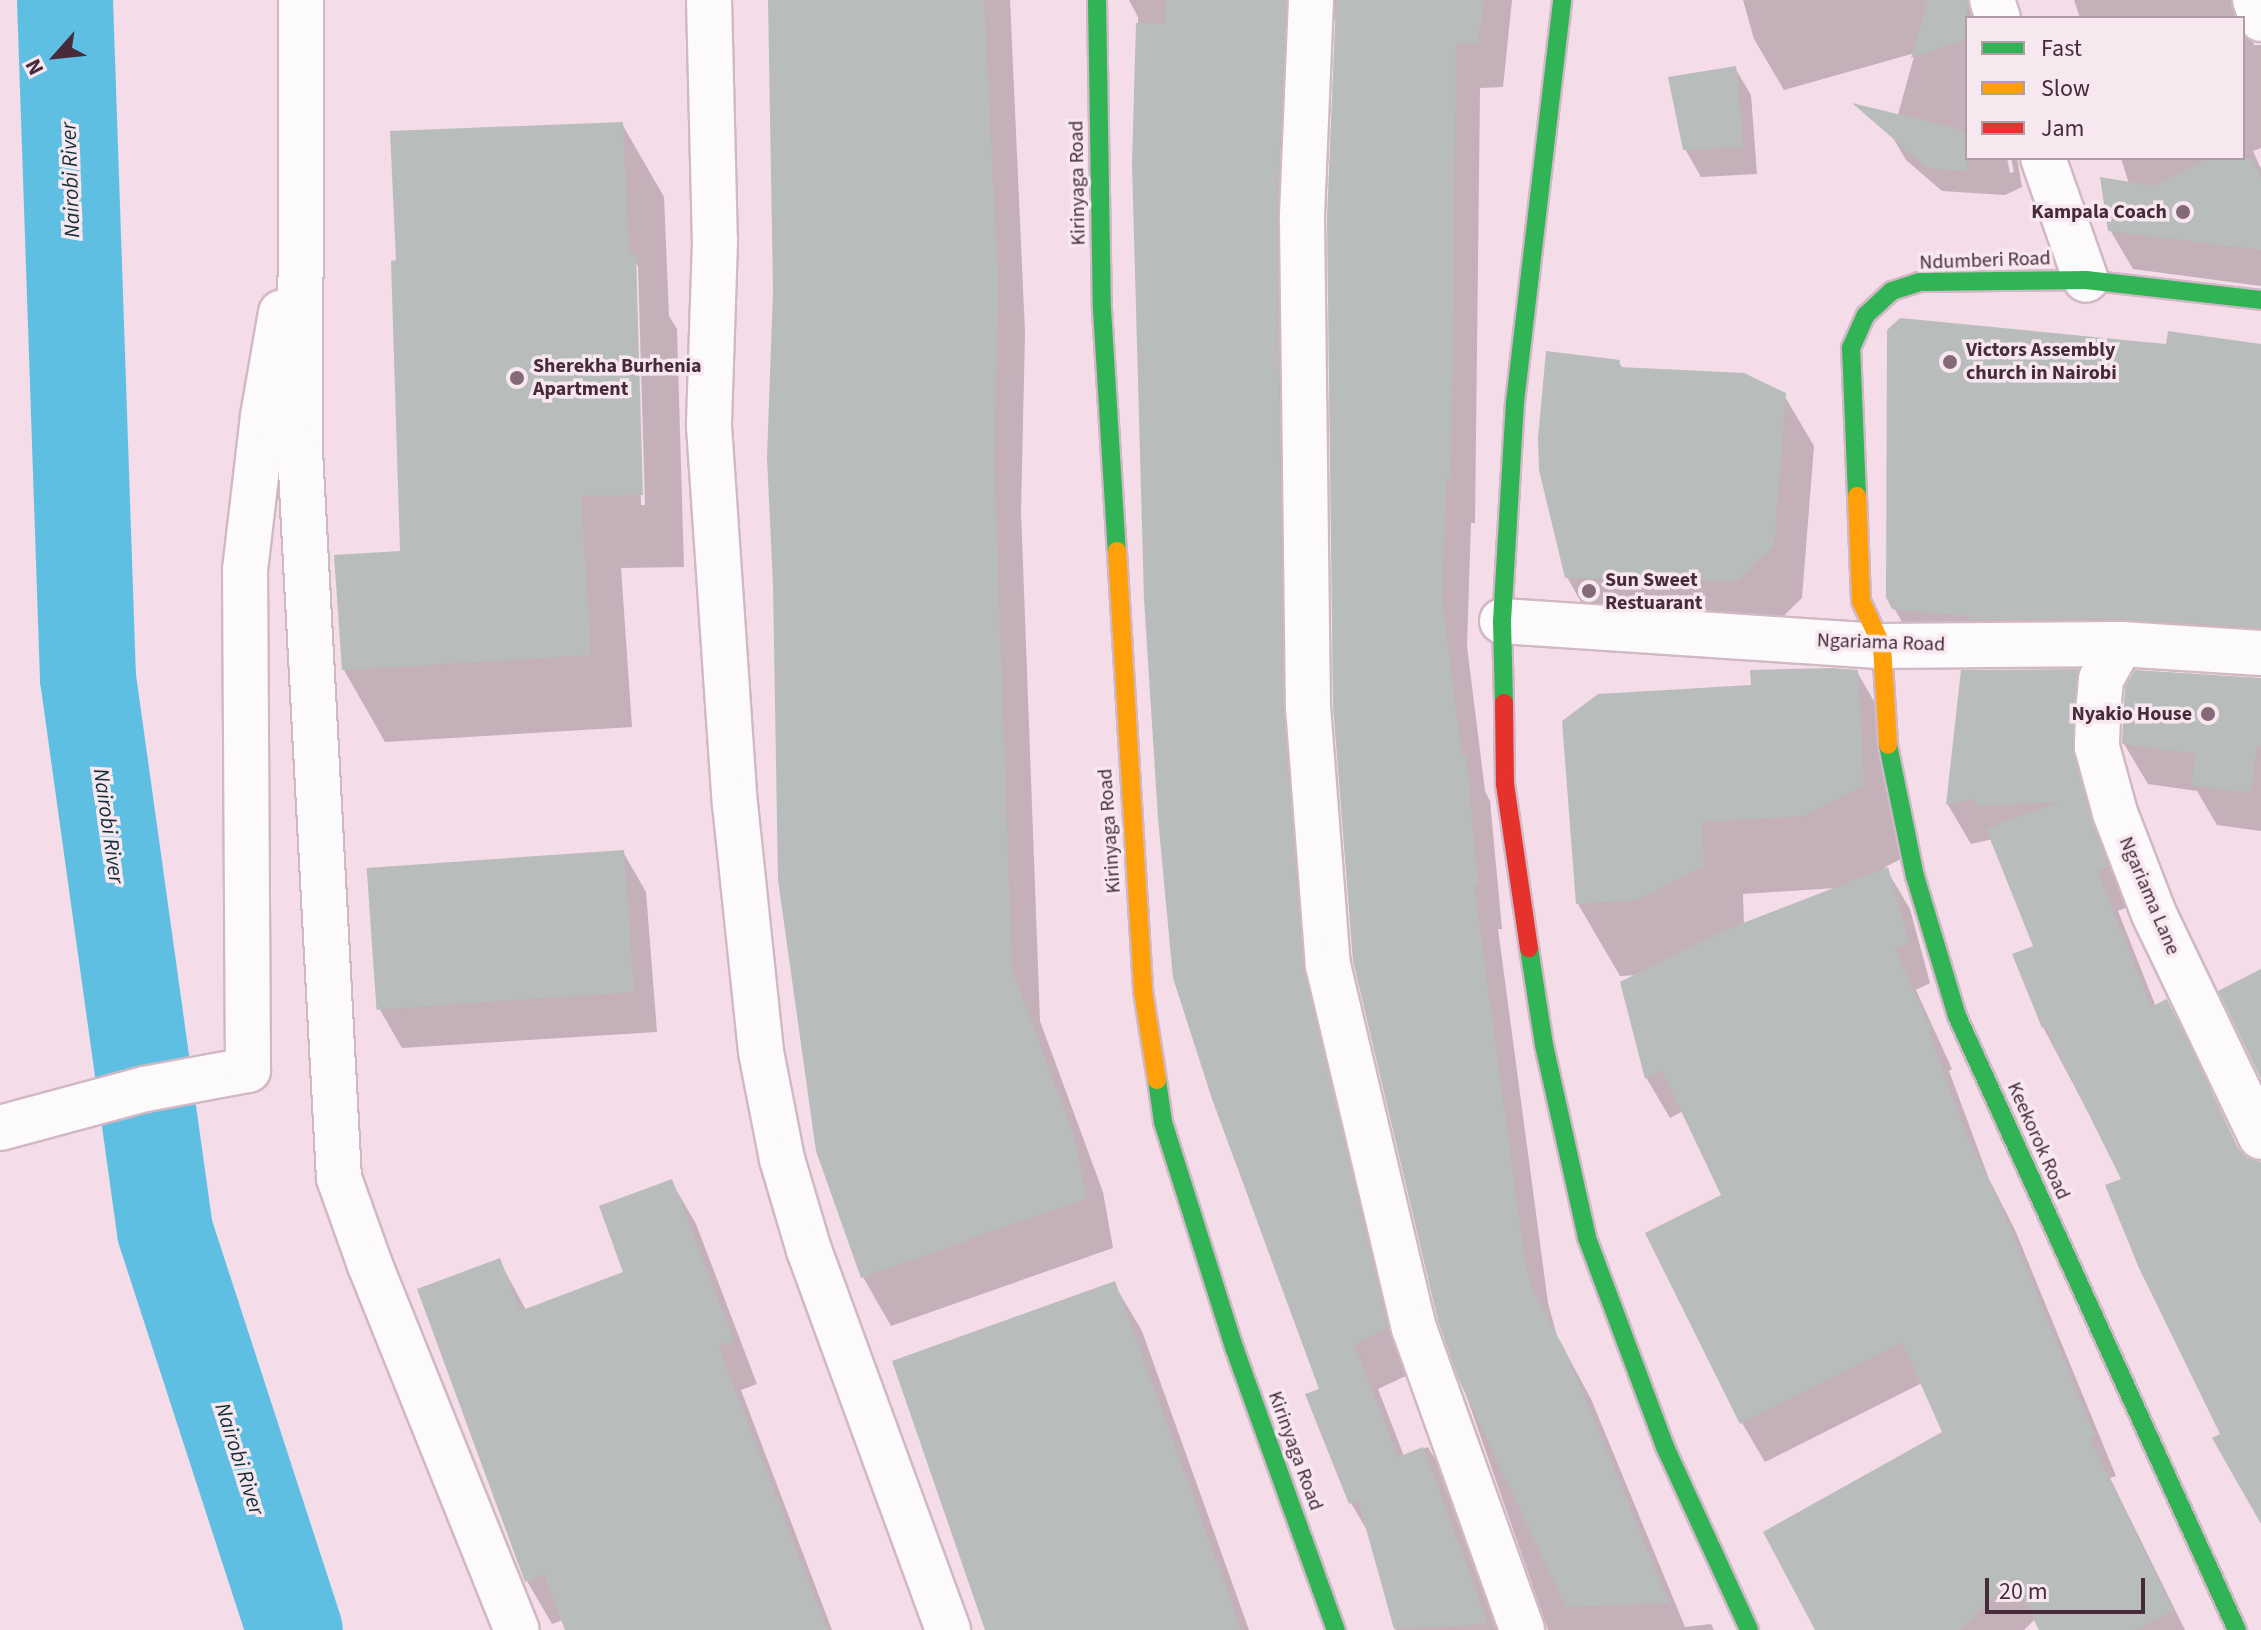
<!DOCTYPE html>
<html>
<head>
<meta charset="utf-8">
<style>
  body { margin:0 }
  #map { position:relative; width:2261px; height:1630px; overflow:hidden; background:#f4dce8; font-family:"Source Sans 3",sans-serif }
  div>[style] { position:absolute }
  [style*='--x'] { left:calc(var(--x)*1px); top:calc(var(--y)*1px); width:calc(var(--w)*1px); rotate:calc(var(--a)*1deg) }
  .shadow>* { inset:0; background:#0003 }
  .river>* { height:96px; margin:-48px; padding:0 48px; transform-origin:48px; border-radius:48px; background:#5ebfe3 }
  .building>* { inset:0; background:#b8bdbb; transform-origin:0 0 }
  .roads { filter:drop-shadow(2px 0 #d1b8c5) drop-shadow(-2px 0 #d1b8c5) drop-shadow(0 2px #d1b8c5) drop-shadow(0 -2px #d1b8c5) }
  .street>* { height:44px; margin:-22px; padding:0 22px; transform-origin:22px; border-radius:22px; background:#fdfafc }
  .fast>* { height:18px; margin:-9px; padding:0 9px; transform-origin:9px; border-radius:9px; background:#30b455 }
  .slow>* { height:18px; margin:-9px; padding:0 9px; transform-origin:9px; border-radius:9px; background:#ff9f0a }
  .jam>* { height:18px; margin:-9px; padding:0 9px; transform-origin:9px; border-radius:9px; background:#e5322d }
  .dots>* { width:22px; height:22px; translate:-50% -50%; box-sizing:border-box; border:4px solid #f7e8f0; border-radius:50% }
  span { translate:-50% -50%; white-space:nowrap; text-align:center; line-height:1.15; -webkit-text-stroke:7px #f7e8f0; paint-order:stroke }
  .street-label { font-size:20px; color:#472b3b }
  .poi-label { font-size:20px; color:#472b3b; font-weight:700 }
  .right { translate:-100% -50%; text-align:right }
  .left { translate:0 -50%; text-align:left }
  .water-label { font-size:22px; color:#122e39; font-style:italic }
  .legend { position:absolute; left:1965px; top:16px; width:280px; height:144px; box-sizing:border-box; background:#f7e8f0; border:2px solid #b19ca8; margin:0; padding:10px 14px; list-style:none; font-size:24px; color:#472b3b }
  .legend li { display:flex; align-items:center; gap:16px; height:40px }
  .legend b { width:40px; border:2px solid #b19ca8 }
  .north { position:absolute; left:16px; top:16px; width:80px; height:80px; -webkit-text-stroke:6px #f7e8f0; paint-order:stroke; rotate:243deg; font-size:22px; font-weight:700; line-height:32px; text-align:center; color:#472b3b }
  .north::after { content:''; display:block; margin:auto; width:28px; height:36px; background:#472b3b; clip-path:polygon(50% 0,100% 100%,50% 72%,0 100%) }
  .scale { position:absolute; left:1985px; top:1578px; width:160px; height:36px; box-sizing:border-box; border:4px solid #472b3b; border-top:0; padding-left:10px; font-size:24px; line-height:28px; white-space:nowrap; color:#472b3b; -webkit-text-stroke:6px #f7e8f0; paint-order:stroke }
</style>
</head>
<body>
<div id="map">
  <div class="shadow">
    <i style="clip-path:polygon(770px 0,1010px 0,1025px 332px,1021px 511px,1040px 1021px,1103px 1192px,1113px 1248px,891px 1326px,863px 1277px,775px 291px)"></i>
    <i style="clip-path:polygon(1129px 0,1512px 0,1503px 87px,1480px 88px,1475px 523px,1471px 523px,1467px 646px,1485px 791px,1490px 801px,1502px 929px,1498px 929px,1548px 1303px,1557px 1336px,1591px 1399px,1685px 1627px,1711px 1624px,1714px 1630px,1548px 1630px,1440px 1320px,1337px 19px,1324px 22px,1308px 755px,1412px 1373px,1378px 1389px,1404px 1456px,1428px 1447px,1454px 1491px,1503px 1630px,1396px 1630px,1371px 1537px,1351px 1503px,1321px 1390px,1136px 164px,1138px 17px)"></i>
    <i style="clip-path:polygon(1743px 0,1975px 0,1981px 18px,1967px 18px,1967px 158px,2007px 158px,2010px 173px,2014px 172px,2011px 158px,2017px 158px,2022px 187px,2005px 195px,1942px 191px,1906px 160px,1892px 136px,1915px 53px,1784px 90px,1754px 39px)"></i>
    <i style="clip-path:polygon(2074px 0,2261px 0,2252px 34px,2254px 45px,2261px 45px,2261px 148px,2253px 151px,2261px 169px,2261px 286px,2133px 269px,2110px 230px,2129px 184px,2121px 158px,2243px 158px,2243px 18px,2080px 18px)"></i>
    <i style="clip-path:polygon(1735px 68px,1751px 95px,1757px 174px,1701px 177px,1685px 149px)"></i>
    <i style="clip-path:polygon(evenodd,622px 124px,664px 197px,669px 316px,677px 329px,684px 567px,621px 568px,632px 727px,385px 742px,344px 670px,622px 124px,634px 261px,638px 266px,645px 505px,641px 505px,634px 261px)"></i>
    <i style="clip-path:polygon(2167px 346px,2261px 346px,2261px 674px,1921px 655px,1894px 608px)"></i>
    <i style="clip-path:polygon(1618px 361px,1623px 369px,1784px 395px,1814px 446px,1802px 598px,1767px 632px,1596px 629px,1567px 577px)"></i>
    <i style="clip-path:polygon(2077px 671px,2100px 711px,2130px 906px,2118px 911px,2156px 1007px,2166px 999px,2186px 1035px,2261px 1199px,2261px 1520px,2124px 1180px,2043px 1027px,2036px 947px,1993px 839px,1971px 844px,1948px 805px)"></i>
    <i style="clip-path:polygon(evenodd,1857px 672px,1899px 744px,1905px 857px,1885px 867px,1910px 909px,1930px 983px,1916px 990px,1952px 1069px,1949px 1071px,1989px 1179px,2015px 1230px,2116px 1476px,2110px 1478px,2185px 1630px,2041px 1630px,2035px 1619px,2024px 1630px,1818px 1630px,1944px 1432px,1922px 1383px,1765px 1462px,1742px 1423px,1723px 1196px,1683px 1111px,1670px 1118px,1647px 1079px,1622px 983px,1639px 975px,1620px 976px,1578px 904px,1753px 686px,1857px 672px,1836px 888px,1744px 925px,1743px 894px,1836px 888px)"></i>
    <i style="clip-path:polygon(2261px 686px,2261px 831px,2217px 825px,2197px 791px,2148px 784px,2124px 744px)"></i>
    <i style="clip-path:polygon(623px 852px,646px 892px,657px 1032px,402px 1048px,379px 1008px)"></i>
    <i style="clip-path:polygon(671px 1181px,696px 1224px,757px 1384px,741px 1390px,832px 1630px,567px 1630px,563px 1620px,552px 1624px,527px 1581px,499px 1260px,526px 1310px,626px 1273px)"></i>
    <i style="clip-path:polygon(1114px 1284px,1142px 1331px,1249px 1630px,990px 1630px)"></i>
  </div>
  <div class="river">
    <i style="--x:65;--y:0;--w:678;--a:88.06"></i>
    <i style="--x:88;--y:678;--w:558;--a:82.07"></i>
    <i style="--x:165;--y:1231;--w:420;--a:72"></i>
  </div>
  <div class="building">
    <i style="clip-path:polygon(768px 0,984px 0,998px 281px,994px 460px,1012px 969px,1075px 1140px,1086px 1198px,861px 1278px,816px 1151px,778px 880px,773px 585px,767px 457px,773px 291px)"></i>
    <i style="clip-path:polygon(1166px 0,1286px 0,1277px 219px,1283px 707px,1303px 967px,1388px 1328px,1354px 1344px,1398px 1457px,1423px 1447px,1488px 1624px,1394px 1629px,1358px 1500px,1349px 1504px,1305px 1394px,1319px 1389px,1212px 1099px,1173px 978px,1158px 818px,1144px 599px,1132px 164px,1136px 23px,1165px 24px)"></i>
    <i style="clip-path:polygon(1336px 0,1484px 0,1478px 43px,1456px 44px,1451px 479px,1446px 479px,1442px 600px,1462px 756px,1466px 754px,1478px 884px,1474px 885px,1524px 1256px,1532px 1289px,1566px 1352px,1669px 1603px,1566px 1607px,1458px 1378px,1438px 1321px,1353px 961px,1333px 706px,1327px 219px)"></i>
    <i style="clip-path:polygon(1928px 0,1967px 0,1967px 39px,1911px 58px)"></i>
    <i style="clip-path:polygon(1736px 66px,1743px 147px,1683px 150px,1668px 77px)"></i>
    <i style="clip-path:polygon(1852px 103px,1967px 131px,1967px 171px,1927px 168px)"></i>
    <i style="clip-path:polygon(623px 122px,629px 254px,636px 254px,643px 495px,581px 496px,591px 655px,342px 670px,334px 555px,400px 551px,391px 261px,396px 260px,390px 131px)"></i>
    <i style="clip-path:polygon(2210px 158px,2252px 158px,2261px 178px,2261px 250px,2108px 231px,2100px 177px,2154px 186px)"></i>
    <i style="clip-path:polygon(1900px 318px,2166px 344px,2168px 331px,2261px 344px,2261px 628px,2121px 619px,1966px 620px,1967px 616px,1892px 609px,1886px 597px,1887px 330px)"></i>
    <i style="clip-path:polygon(1546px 351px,1620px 360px,1619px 367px,1744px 373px,1786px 393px,1774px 546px,1737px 581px,1565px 578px,1539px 470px,1538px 438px)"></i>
    <i style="clip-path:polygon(1831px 668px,1858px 670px,1864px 785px,1802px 816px,1702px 822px,1704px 866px,1638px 900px,1576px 904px,1562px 721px,1598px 694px,1751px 685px,1750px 670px)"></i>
    <i style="clip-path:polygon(2078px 669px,2072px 747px,2091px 820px,2109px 867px,2097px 871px,2151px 1007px,2167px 999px,2238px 1148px,2248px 1158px,2261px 1162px,2261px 1524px,2212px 1438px,2220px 1434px,2139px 1268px,2105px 1185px,2121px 1179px,2045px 1026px,2042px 1028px,2012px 954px,2033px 946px,1986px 829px,2058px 802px,1977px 806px,1974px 799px,1946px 805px,1961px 670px)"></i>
    <i style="clip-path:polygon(2135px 670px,2261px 678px,2261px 745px,2257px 745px,2251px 793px,2191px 785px,2196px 754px,2122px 744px,2125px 687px)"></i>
    <i style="left:624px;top:850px;width:142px;height:258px;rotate:86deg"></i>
    <i style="clip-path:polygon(1888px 867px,1909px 942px,1895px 949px,1931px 1029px,1928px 1030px,1967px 1137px,1993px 1188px,2095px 1436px,2089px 1438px,2174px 1611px,2135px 1630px,2039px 1630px,2013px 1578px,1960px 1630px,1815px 1630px,1763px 1532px,1942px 1432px,1902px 1342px,1740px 1424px,1645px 1233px,1721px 1195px,1662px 1071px,1645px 1079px,1620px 982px,1725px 930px)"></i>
    <i style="clip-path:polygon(2261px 969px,2261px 1079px,2218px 991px)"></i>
    <i style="clip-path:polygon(672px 1179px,734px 1341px,718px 1346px,827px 1630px,565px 1630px,544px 1575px,525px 1582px,417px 1289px,500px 1258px,520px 1311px,623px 1272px,599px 1206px)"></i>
    <i style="clip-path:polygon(1115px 1281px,1241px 1630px,985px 1630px,892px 1361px)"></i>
  </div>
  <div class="roads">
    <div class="street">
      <i style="--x:301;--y:0;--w:451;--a:90.1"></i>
      <i style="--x:300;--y:451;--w:728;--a:86.93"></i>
      <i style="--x:339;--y:1178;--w:92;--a:70.4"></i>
      <i style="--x:370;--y:1265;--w:393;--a:68.1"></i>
      <i style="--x:709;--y:0;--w:241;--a:88.6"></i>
      <i style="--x:715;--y:241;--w:185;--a:91.9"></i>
      <i style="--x:709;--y:426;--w:379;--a:86.1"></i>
      <i style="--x:735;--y:804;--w:249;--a:84"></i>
      <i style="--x:761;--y:1052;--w:109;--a:78.9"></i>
      <i style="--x:782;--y:1159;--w:95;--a:73.5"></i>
      <i style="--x:809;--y:1250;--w:405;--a:69.9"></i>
      <i style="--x:1311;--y:0;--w:219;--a:92.4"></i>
      <i style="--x:1302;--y:219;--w:488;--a:89.3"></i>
      <i style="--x:1308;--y:707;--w:259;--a:85.6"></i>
      <i style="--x:1328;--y:965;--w:373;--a:76.7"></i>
      <i style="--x:1414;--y:1328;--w:321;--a:70.3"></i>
      <i style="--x:1992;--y:0;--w:19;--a:72"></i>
      <i style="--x:2255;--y:0;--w:20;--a:72"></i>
      <i style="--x:2043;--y:158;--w:129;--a:70.6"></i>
      <i style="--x:1502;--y:621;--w:381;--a:3.8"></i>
      <i style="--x:1882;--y:646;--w:239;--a:-0.5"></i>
      <i style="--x:2121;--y:644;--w:140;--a:3.7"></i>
      <i style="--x:2121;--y:644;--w:40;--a:119.7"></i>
      <i style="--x:2101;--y:679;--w:36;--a:95"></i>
      <i style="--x:2098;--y:715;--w:32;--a:92"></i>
      <i style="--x:2097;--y:747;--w:68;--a:74.7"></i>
      <i style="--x:2115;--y:813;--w:108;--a:68.9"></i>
      <i style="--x:2154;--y:914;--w:247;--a:64.4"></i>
      <i style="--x:0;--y:1128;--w:150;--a:-15.1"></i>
      <i style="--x:145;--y:1089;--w:105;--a:-10.5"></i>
      <i style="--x:248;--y:1070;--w:500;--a:-90.34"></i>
      <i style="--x:245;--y:570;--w:155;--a:-83.3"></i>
      <i style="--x:263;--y:416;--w:105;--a:-80.1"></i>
    </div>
    <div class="fast">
      <i style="--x:1097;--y:0;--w:309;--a:89.1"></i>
      <i style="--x:1102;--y:309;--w:242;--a:86.5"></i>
      <i style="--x:1857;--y:496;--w:148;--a:-92.3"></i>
      <i style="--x:1851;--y:348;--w:36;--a:-66"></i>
      <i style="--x:1866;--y:315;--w:35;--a:-43"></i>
      <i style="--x:1892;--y:291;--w:28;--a:-18"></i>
      <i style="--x:1919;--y:282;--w:167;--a:-0.7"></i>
      <i style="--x:2086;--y:280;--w:176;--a:6.5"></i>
      <i style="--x:1504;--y:703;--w:82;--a:-91.4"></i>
      <i style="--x:1502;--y:621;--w:219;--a:-86.6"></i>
      <i style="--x:1515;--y:402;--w:405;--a:-83.3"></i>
      <i style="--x:1888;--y:745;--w:134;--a:78.4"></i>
      <i style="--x:1915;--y:876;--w:146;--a:73.3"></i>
      <i style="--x:1957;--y:1016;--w:675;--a:65.49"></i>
      <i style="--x:1529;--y:948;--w:98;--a:81.2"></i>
      <i style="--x:1544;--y:1045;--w:198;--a:77.4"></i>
      <i style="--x:1587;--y:1238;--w:223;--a:69.5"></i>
      <i style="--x:1665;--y:1447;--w:201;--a:65.3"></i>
      <i style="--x:1157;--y:1080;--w:42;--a:81.9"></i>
      <i style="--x:1163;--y:1122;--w:239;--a:72.5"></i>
      <i style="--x:1235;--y:1350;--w:298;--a:70.2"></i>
    </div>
    <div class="slow">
      <i style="--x:1857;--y:496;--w:105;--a:87.8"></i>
      <i style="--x:1861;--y:601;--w:50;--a:65"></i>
      <i style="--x:1882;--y:646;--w:99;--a:86.5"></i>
      <i style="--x:1117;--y:551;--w:441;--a:86.6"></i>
      <i style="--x:1143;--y:991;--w:90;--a:81.1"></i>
    </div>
    <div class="jam">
      <i style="--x:1504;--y:703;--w:81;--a:89.3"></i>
      <i style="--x:1505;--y:784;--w:166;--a:81.7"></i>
    </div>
  </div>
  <div class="dots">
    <i style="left:2183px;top:212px;background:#846978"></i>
    <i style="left:1950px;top:362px;background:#846978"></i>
    <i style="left:517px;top:378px;background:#846978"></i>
    <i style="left:1589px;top:591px;background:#846978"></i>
    <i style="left:2208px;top:714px;background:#846978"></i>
  </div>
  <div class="street-label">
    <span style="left:1078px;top:183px;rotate:-91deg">Kirinyaga Road</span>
    <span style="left:1985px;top:261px;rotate:-2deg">Ndumberi Road</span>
    <span style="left:1881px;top:643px;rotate:2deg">Ngariama Road</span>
    <span style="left:1110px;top:831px;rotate:-94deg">Kirinyaga Road</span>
    <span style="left:2149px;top:896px;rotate:67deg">Ngariama Lane</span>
    <span style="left:2038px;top:1141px;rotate:66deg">Keekorok Road</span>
    <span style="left:1295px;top:1451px;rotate:70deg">Kirinyaga Road</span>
  </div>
  <div class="poi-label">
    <span class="right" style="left:2167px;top:212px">Kampala Coach</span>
    <span class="left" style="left:1966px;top:362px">Victors Assembly<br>church in Nairobi</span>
    <span class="left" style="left:533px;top:378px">Sherekha Burhenia<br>Apartment</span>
    <span class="left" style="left:1605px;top:592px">Sun Sweet<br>Restuarant</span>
    <span class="right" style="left:2192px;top:714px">Nyakio House</span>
  </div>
  <div class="water-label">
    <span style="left:71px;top:180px;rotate:-92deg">Nairobi River</span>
    <span style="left:108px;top:826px;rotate:82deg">Nairobi River</span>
    <span style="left:239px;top:1459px;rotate:72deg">Nairobi River</span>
  </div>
  <ul class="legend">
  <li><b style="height:10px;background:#30b455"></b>Fast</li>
  <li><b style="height:10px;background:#ff9f0a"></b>Slow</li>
  <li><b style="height:10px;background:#e5322d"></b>Jam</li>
  </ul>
  <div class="north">N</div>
  <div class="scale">20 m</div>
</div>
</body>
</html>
